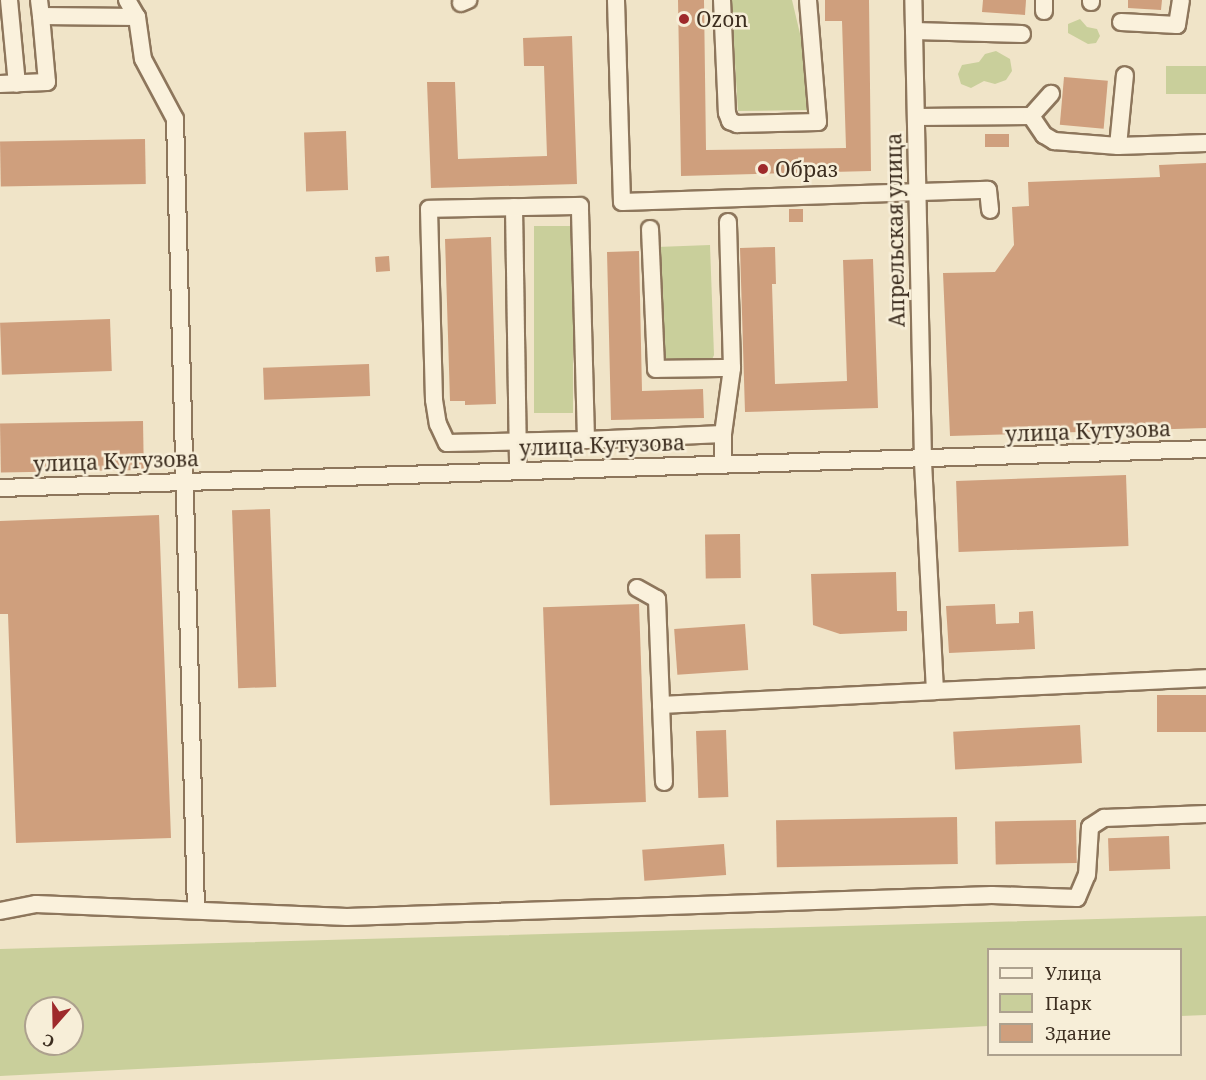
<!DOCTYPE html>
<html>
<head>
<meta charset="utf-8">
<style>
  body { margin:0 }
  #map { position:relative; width:1206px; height:1080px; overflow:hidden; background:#f0e4c8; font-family:"Noto Serif",serif }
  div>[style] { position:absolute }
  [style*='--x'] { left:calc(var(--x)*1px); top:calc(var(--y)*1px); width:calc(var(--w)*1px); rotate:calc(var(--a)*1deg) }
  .green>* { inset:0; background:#c9cf9b; transform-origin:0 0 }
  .building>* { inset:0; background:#cf9f7d; transform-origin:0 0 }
  .roads { filter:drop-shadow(2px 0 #8d765c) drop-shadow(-2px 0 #8d765c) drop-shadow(0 2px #8d765c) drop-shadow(0 -2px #8d765c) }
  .minor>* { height:16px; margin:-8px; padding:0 8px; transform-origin:8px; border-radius:8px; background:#faf1dc }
  .dots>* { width:16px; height:16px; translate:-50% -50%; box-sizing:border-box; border:3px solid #f7eed8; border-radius:50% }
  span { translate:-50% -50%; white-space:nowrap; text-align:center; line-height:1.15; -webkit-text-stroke:5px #f7eed8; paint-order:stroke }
  .poi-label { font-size:21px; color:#3d2e20 }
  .left { translate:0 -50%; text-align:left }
  .street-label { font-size:21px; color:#3d2e20 }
  .legend { position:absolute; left:987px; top:948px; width:195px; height:108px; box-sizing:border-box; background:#f7eed8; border:2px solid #ada18e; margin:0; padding:8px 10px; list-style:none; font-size:18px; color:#3d2e20 }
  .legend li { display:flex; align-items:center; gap:12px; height:30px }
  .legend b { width:30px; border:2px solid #ada18e }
  .north { position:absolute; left:24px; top:996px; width:60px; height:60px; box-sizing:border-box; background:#f7eed8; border:2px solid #ada18e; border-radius:50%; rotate:200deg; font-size:16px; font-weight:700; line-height:24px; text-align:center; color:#3d2e20 }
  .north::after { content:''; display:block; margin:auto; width:21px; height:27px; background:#9e2a2b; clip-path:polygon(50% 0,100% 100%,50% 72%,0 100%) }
</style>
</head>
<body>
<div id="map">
  <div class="green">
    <i style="clip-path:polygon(731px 0,792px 0,805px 55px,809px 110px,738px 111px)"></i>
    <i style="clip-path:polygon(1080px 19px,1087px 27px,1097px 29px,1100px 36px,1096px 43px,1088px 44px,1068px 33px,1068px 24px)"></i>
    <i style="clip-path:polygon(996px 51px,1010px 59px,1012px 71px,1006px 80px,995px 84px,984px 81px,971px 88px,961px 84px,958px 74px,962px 65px,979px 62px,985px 54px)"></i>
    <i style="left:1206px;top:66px;width:28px;height:40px;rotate:90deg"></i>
    <i style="left:534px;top:226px;width:39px;height:187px"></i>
    <i style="clip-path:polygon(710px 245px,714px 355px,711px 362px,671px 363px,661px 354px,657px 247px)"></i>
    <i style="clip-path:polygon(evenodd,1206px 916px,1206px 1015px,1181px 1016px,1180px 950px,988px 950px,988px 1026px,0 1076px,0 949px,1206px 916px,36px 1008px,72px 1008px,72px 1044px,36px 1044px,36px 1008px)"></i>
  </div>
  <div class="building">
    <i style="clip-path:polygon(678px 0,704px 0,706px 150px,846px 148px,842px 21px,825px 21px,825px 0,869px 0,871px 171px,681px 176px)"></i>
    <i style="clip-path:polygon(983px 0,1026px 0,1025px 15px,982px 12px)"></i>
    <i style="clip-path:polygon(1128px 0,1162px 0,1161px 10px,1128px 8px)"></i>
    <i style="clip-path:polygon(572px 36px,577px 184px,431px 188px,427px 82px,455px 82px,458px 159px,547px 156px,544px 66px,524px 66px,523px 38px)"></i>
    <i style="left:1064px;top:77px;width:44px;height:48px;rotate:5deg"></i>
    <i style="left:346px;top:131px;width:59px;height:42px;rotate:88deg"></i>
    <i style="left:985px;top:134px;width:24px;height:13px"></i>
    <i style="left:145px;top:139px;width:45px;height:145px;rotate:89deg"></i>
    <i style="clip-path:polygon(1206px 163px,1206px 428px,950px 436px,943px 273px,995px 272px,1014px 245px,1012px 207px,1029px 206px,1028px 182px,1160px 177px,1159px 165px)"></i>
    <i style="left:789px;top:209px;width:14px;height:13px"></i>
    <i style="clip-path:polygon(491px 237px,496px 404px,465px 405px,465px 401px,450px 401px,445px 239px)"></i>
    <i style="clip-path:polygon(775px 247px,776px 284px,772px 284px,775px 384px,847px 381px,843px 260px,873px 259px,878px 408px,745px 412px,740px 248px)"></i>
    <i style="clip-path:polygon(639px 251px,642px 391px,703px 389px,704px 418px,611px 420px,607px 252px)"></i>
    <i style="left:389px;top:256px;width:15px;height:14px;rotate:86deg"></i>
    <i style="left:110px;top:319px;width:52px;height:110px;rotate:88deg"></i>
    <i style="left:369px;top:364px;width:32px;height:106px;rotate:88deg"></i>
    <i style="left:143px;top:421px;width:49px;height:143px;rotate:89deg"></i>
    <i style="left:1126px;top:475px;width:71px;height:170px;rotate:88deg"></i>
    <i style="left:270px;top:509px;width:178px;height:38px;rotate:88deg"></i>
    <i style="clip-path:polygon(159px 515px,171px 838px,16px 843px,8px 614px,0 614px,0 521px)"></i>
    <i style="left:740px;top:534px;width:44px;height:35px;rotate:89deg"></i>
    <i style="clip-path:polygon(896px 572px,897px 611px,907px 611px,907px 631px,840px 634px,813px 625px,811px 574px)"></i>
    <i style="left:639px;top:604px;width:198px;height:96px;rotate:88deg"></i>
    <i style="clip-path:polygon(995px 604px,996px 624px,1019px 623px,1019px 612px,1033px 611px,1035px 649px,949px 653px,946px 606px)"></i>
    <i style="left:745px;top:624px;width:46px;height:71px;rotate:86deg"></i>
    <i style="left:1206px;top:695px;width:37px;height:49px;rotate:90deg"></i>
    <i style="left:1080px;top:725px;width:38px;height:127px;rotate:87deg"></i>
    <i style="left:726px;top:730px;width:67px;height:30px;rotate:88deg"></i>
    <i style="left:957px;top:817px;width:47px;height:181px;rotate:89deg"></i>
    <i style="left:1076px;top:820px;width:43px;height:81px;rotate:89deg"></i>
    <i style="left:1169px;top:836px;width:33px;height:61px;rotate:88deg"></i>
    <i style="left:724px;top:844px;width:31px;height:82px;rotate:86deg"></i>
  </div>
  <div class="roads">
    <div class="minor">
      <i style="--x:9;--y:0;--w:84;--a:84.6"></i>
      <i style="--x:39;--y:0;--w:16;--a:83"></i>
      <i style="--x:41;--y:16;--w:96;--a:0.6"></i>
      <i style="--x:127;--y:0;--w:20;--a:60"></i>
      <i style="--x:137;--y:17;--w:42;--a:81.9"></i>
      <i style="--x:143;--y:59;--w:68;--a:61.9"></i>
      <i style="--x:175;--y:119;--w:791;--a:88.48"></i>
      <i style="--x:616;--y:0;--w:202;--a:88.3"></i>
      <i style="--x:622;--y:202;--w:366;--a:-1.9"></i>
      <i style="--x:988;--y:190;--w:20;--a:84"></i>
      <i style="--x:722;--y:0;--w:113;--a:87.5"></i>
      <i style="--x:727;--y:113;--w:9;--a:69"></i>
      <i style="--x:730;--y:121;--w:8;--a:23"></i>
      <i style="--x:737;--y:124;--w:81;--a:-1.4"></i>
      <i style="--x:818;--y:122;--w:122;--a:-94.7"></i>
      <i style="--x:1091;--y:2;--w:2;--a:-90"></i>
      <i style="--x:461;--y:3;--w:8;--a:-23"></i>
      <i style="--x:1044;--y:11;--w:11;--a:-90"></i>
      <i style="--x:1121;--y:22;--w:56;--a:3.1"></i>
      <i style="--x:1177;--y:25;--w:25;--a:-81"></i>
      <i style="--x:914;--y:31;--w:108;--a:1.6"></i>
      <i style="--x:0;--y:84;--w:47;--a:-2.4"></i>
      <i style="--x:47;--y:82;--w:66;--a:-95.2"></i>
      <i style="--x:1031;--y:116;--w:30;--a:-48"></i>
      <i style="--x:916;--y:117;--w:115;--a:-0.5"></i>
      <i style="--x:1031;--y:116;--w:23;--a:56"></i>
      <i style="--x:1044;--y:135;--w:12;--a:31"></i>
      <i style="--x:1054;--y:141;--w:64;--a:4.5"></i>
      <i style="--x:1118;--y:146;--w:88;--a:-2"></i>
      <i style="--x:1118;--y:146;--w:71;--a:-84.4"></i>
      <i style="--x:514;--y:207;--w:263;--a:89.1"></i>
      <i style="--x:650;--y:229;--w:140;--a:87.5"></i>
      <i style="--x:656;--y:369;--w:76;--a:-0.8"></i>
      <i style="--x:586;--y:440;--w:234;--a:-91.5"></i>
      <i style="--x:580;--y:206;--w:151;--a:178.9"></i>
      <i style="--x:429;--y:209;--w:191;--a:88.5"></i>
      <i style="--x:434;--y:400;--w:24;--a:81"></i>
      <i style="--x:438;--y:424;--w:21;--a:65"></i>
      <i style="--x:447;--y:443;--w:139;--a:-1.2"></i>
      <i style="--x:586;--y:440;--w:137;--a:-2.5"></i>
      <i style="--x:723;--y:464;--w:30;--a:-90"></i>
      <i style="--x:723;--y:434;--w:67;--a:-82.2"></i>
      <i style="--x:732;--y:368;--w:146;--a:-91.6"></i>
      <i style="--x:0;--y:488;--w:1207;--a:-1.85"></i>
      <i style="--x:637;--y:588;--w:23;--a:29"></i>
      <i style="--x:657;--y:599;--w:106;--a:87.8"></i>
      <i style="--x:935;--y:691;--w:271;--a:-2.7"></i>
      <i style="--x:664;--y:782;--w:77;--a:-92.2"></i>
      <i style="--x:661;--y:705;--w:274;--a:-2.9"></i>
      <i style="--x:935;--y:691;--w:231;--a:-93"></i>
      <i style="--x:923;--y:460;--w:460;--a:-91.2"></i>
      <i style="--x:0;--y:911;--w:37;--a:-11"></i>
      <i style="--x:36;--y:904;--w:311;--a:2.4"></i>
      <i style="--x:347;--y:917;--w:645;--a:-1.95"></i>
      <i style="--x:992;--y:895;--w:85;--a:2"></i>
      <i style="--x:1077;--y:898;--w:25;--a:-67"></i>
      <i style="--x:1087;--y:875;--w:48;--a:-86.4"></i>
      <i style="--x:1090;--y:827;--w:17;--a:-33"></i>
      <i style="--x:1104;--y:818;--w:102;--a:-2.2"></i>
    </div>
  </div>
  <div class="dots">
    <i style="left:684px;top:19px;background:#9e2a2b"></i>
    <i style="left:763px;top:169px;background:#9e2a2b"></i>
  </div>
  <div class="poi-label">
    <span class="left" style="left:696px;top:19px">Ozon</span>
    <span class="left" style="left:775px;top:169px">Образ</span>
  </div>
  <div class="street-label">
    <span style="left:895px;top:230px;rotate:-91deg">Апрельская улица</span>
    <span style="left:1088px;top:431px;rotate:-2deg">улица Кутузова</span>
    <span style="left:602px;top:445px;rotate:-2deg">улица Кутузова</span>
    <span style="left:116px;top:461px;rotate:-2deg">улица Кутузова</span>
  </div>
  <ul class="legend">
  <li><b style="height:8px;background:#faf1dc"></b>Улица</li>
  <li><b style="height:16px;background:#c9cf9b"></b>Парк</li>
  <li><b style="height:16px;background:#cf9f7d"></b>Здание</li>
  </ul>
  <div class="north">С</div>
</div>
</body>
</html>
